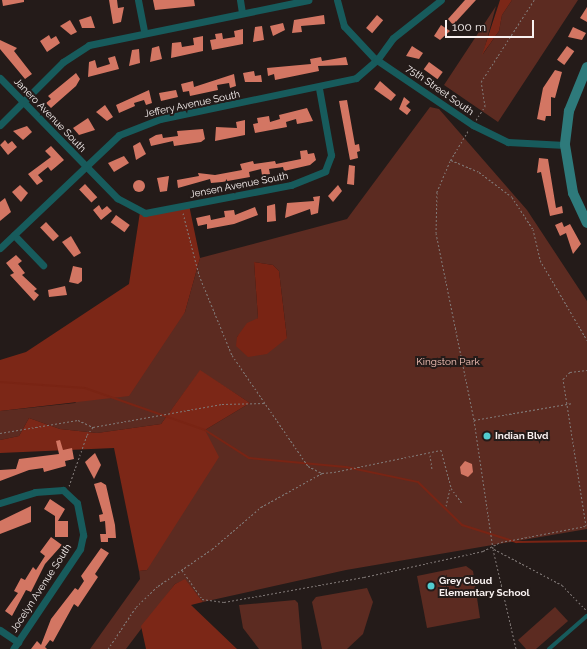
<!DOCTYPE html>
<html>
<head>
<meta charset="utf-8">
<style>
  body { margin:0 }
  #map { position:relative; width:587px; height:649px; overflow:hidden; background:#241b19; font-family:Raleway,sans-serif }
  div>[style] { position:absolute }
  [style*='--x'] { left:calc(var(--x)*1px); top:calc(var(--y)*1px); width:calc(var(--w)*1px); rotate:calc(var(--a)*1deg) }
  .green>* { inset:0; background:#5c2b21 }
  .forest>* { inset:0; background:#7c2717 }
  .water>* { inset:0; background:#792414 }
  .stream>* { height:2px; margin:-1px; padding:0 1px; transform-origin:1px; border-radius:1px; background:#792414 }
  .building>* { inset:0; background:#d37663; transform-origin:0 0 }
  .round { border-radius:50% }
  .path>* { height:1px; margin-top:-0.5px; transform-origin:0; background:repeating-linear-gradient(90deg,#807876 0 2px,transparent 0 4px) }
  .lane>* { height:3.5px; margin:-1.75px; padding:0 1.75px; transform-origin:1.75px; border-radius:1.75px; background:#175b5c }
  .street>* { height:7px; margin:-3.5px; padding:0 3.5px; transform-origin:3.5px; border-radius:3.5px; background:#175b5c }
  .secondary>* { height:10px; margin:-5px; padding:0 5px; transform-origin:5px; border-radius:5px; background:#2e7a7b }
  .dots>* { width:11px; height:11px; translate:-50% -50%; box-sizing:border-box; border:2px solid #241b19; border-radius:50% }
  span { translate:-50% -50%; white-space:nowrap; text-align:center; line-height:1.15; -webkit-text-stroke:4px #241b19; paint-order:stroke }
  .street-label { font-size:10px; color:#f8f1f0 }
  .park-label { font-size:10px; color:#fcc9be }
  .poi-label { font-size:10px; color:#f8f1f0; font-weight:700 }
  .left { translate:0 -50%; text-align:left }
  .scale { position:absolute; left:445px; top:20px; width:89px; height:18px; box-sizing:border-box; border:2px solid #f8f1f0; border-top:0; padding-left:5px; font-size:12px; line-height:14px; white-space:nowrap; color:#f8f1f0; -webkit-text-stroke:3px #241b19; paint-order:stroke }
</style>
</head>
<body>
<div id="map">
  <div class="green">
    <i style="clip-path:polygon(512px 0,578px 0,498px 122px,444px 85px,496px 6px,483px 54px,499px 31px,502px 15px)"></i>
    <i style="clip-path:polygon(evenodd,430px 107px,439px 109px,527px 210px,587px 301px,587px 529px,346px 570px,203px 602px,185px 580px,175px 584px,126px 649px,90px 649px,140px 579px,139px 571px,147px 570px,205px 430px,250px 403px,200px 371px,161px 424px,97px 433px,60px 429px,29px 418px,19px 436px,0 440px,0 411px,75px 403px,185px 312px,200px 258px,347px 219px,430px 107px,254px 262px,273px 265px,279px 271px,287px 338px,237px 337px,258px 318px,254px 262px)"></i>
    <i style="clip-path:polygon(466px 566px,473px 571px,480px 618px,427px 628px,417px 576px)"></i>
    <i style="clip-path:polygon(367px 588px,373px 602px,363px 634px,347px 649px,322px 649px,312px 602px,316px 597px)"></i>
    <i style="clip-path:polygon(295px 600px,298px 603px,302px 649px,259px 649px,243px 628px,239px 605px)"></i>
    <i style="clip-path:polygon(555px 607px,568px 621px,536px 649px,526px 649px,518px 640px)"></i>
  </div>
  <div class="forest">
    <i style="clip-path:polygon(500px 0,512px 0,502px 15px,499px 31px,482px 55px)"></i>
    <i style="clip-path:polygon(189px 205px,200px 258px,185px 312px,129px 396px,0 411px,0 360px,26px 352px,129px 284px,140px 212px)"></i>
    <i style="clip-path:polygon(200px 370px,250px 403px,205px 430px,219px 457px,147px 570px,139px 571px,114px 448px,0 453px,0 440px,19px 436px,29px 418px,60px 429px,97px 433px,161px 424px)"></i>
    <i style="clip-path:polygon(185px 579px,203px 602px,191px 605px,237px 649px,146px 649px,141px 626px,175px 584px)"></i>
  </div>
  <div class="water">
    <i style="clip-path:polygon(254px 262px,273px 265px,279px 271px,287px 338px,267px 354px,248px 357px,236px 346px,237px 337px,247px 323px,258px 318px)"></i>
  </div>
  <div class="stream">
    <i style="--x:0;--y:382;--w:85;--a:4"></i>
    <i style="--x:85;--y:388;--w:127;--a:19.3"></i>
    <i style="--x:205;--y:430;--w:52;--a:32.5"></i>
    <i style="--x:249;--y:458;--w:97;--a:5.3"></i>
    <i style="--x:346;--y:467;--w:74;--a:11.8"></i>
    <i style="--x:418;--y:482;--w:62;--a:44.3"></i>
    <i style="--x:462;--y:525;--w:57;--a:17.5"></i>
    <i style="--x:516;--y:542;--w:71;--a:-0.8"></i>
  </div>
  <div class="building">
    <i style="clip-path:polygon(2px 0,24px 0,24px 2px,3px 6px)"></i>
    <i style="clip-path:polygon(109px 0,117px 0,118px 8px,124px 7px,121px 22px,113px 24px)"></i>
    <i style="clip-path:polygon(153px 0,194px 0,195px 6px,155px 10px)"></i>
    <i style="clip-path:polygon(465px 0,476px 0,453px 25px,448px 19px)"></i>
    <i style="clip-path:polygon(587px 7px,587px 22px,580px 18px)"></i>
    <i style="clip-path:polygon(324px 15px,325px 24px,301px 26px,302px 32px,292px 33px,294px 20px)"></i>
    <i style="left:377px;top:15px;width:8px;height:17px;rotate:40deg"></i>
    <i style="clip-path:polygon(91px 16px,95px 28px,82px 28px,79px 20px)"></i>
    <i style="clip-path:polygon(70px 20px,77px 32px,71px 35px,60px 26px)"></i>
    <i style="clip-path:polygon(283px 23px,285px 30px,273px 36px,270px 26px)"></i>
    <i style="clip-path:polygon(441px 25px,450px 31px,440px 40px,434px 36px)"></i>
    <i style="clip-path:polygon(262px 26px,264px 40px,253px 42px,255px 27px)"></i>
    <i style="clip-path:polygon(573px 27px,586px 33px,582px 40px,568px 37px)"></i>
    <i style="clip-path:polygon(243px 29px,243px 44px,212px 50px,210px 40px,216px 39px,215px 34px,222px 33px,223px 39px,235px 37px,234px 31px)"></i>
    <i style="clip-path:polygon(49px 35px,51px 39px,56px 36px,60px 43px,47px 52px,40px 41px)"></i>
    <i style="clip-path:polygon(203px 36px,203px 51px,171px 58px,172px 43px,181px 42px,182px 47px,194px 45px,193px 38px)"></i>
    <i style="clip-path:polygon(0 40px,17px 48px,14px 51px,32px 74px,25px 79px,0 49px)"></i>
    <i style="clip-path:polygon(159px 46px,162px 59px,150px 62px,152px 48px)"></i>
    <i style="clip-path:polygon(412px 46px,423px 53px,419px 59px,406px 56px)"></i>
    <i style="left:567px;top:46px;width:9px;height:17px;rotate:36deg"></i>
    <i style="clip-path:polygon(139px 49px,140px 63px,129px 66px,132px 50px)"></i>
    <i style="clip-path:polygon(115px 56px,119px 69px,88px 77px,89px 62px,95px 60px,97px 68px,110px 64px,108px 58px)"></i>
    <i style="clip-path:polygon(321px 57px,322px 61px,346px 57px,348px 65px,318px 66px,319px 71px,275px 80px,274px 74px,268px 76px,267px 68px,311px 64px,310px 59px)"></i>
    <i style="left:429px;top:62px;width:17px;height:9px;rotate:36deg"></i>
    <i style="clip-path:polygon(555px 70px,562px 72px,555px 98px,551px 97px,551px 116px,546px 116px,545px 121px,537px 119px,543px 88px)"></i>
    <i style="clip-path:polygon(254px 71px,255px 76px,261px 75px,262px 82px,245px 82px,243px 73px)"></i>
    <i style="clip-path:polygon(76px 73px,80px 79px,76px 86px,51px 108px,46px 103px,51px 99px,48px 96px)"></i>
    <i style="clip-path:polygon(234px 74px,236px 86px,230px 88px,229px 83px,217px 85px,218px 90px,190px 96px,189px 91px,183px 92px,181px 84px,193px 81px,194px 87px)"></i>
    <i style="clip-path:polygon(380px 81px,396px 95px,391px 101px,374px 89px)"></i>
    <i style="clip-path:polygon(149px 90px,152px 103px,146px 105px,144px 100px,134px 103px,135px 106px,119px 113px,116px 105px)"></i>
    <i style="clip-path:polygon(176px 90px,178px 97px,161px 101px,159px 93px)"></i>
    <i style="clip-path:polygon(404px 97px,410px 102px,406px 106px,411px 110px,407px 115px,399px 109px)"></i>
    <i style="clip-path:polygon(347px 100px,355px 145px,359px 144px,360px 151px,357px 152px,358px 158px,350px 160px,339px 101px)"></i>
    <i style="clip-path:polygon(105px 105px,113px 117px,107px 121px,96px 112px)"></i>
    <i style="clip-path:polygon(307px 108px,313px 121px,297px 124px,296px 119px,286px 122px,287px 127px,255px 133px,253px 124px,258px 123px,257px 118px,269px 116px,270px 122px,280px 119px,279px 115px)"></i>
    <i style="clip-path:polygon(88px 118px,95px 130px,79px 135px,73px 128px)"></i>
    <i style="clip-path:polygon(245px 120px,245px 135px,215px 141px,216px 127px,237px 128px,236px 122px)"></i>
    <i style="clip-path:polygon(27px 126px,32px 132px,23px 140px,13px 131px)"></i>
    <i style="clip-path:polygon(203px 129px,205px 139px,201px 142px,174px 146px,173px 141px,151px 146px,149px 139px,156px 135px,162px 134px,163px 138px,178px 136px,177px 131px)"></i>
    <i style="clip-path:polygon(5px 140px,8px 144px,12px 141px,17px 147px,8px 155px,0 145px)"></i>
    <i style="clip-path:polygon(140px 142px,146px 154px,136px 160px,133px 146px)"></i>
    <i style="clip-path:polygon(51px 146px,64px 160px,51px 171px,48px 167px,38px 175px,43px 181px,37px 185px,28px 174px,51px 157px,45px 151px)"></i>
    <i style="clip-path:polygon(307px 150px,308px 154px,314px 153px,316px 160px,310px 165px,284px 171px,283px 167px,269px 169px,270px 174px,262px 175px,261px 169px,249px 172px,250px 177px,222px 182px,211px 183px,210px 179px,178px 188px,177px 180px,199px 176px,198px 173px,215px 175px,242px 170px,240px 164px,253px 161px,254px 164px,275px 161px,276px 164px,301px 159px,300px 151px)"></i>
    <i style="clip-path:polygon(124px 156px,129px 163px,114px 172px,108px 163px)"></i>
    <i style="clip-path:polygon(539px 158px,548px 159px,556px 208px,562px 206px,563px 213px,550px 216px,541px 172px,537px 173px)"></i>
    <i style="clip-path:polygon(349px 165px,355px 166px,354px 185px,347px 184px)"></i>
    <i style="clip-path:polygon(169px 176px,167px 191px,160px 192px,157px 178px)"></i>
    <i class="round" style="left:133px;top:180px;width:12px;height:12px"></i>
    <i style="left:85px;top:184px;width:18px;height:8px;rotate:47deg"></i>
    <i style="clip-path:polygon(20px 185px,28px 193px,21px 202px,12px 192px)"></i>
    <i style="clip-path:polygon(338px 185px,342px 191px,333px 202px,328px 196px)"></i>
    <i style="clip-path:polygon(320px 196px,318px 213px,311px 215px,310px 209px,285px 218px,287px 203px,314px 201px,313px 197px)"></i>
    <i style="clip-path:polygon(5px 198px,11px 212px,0 221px,0 202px)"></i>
    <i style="clip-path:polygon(275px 204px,276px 221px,267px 222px,267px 206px)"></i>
    <i style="clip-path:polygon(99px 205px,102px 210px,107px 206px,112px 211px,101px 220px,93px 210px)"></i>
    <i style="clip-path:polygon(255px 207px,258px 215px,234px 224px,207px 229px,207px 224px,198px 226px,196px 218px,210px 215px,211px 220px,225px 217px,224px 211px,234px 210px,235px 215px)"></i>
    <i style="left:116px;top:215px;width:17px;height:9px;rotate:36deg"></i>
    <i style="left:46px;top:222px;width:19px;height:8px;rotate:47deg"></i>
    <i style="clip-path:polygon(562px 222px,564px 227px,570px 224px,581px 244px,573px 254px,566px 233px,560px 236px,555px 225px)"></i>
    <i style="clip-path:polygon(71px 236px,81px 253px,74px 257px,62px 242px)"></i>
    <i style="clip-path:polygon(16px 255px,22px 261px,18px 264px,25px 273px,22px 275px,37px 289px,34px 291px,39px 295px,34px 301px,10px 275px,14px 273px,6px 263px)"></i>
    <i style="clip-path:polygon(73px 266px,82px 268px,82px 281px,78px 284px,69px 282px)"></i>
    <i style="clip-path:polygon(65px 286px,67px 295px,49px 297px,48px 290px)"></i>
    <i style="clip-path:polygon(60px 440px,63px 450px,72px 448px,74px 459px,65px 461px,66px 466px,44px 472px,43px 468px,29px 470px,0 481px,0 470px,16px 469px,19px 459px,59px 454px,56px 441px)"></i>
    <i style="clip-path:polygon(95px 453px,101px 465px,94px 479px,85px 462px)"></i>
    <i style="clip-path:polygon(465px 461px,472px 464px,473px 472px,468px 477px,461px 474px,460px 467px)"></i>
    <i style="clip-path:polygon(101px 482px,106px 485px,115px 525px,116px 538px,108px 538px,108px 542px,101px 542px,100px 534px,106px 534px,105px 521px,100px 522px,99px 515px,103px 514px,94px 484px)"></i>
    <i style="clip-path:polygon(50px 499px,65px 509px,58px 521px,68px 521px,68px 537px,55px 537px,55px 516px,44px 509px)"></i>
    <i style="clip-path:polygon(31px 506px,31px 522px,0 534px,0 521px)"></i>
    <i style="clip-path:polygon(51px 537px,62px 545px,45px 564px,31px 592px,26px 590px,12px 616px,5px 611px,18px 593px,14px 591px,21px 578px,25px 580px,33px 567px,36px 570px,45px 556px,40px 552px)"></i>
    <i style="clip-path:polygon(101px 548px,109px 553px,95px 574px,98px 577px,78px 607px,74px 604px,53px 642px,50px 640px,45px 647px,47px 649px,31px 649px,37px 641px,41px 645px,51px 619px,75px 588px,78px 590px,84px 581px,81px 576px)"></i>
  </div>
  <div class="path">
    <i style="--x:476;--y:120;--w:17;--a:-57"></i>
    <i style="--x:485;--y:106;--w:24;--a:-99"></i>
    <i style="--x:481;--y:82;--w:98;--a:-57.1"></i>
    <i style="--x:468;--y:131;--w:35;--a:121"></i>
    <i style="--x:450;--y:161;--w:34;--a:113"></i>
    <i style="--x:437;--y:192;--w:41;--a:91.4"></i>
    <i style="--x:436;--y:233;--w:191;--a:78.5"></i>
    <i style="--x:474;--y:420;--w:130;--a:81.6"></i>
    <i style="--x:493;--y:549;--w:103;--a:77"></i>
    <i style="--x:451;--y:160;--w:30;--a:23"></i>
    <i style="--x:479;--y:172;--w:41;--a:37.1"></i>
    <i style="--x:512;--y:197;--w:38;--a:57"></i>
    <i style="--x:533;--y:229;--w:32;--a:77"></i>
    <i style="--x:540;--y:260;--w:93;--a:59.6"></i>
    <i style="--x:183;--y:213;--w:64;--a:75.5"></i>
    <i style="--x:199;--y:275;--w:87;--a:67.6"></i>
    <i style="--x:232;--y:355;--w:135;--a:55.6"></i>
    <i style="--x:308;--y:466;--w:16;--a:27"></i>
    <i style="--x:322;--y:473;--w:12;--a:-5"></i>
    <i style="--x:334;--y:472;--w:109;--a:-11.6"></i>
    <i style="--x:441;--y:450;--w:39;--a:75"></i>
    <i style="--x:451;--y:488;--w:19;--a:54"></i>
    <i style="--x:474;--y:420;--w:99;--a:-9.8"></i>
    <i style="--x:0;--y:433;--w:79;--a:-9.5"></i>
    <i style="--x:78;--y:420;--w:17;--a:25"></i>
    <i style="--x:430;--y:455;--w:14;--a:82"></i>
    <i style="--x:69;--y:486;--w:54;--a:-70.6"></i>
    <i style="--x:87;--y:435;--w:10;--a:-53"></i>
    <i style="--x:93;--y:427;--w:131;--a:-10.1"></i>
    <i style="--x:222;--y:404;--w:44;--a:-1.3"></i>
    <i style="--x:446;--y:506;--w:17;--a:-77"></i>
    <i style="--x:494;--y:549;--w:77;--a:27.9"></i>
    <i style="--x:562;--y:585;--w:36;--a:46"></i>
    <i style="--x:182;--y:570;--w:35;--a:55"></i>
    <i style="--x:202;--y:599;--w:22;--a:8"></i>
    <i style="--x:224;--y:602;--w:142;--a:-10.1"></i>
    <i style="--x:364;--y:577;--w:122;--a:-12.3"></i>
    <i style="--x:483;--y:551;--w:20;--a:-27"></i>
    <i style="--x:501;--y:542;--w:86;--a:-10.7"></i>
    <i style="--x:586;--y:526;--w:149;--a:-98.9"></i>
    <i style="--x:563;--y:379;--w:10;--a:-45"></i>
    <i style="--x:570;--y:372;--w:17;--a:-7"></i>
    <i style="--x:108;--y:649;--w:50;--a:-56.3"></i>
    <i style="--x:136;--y:607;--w:30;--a:-44"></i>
    <i style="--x:158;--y:586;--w:65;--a:-34.4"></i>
    <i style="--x:212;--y:549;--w:65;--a:-40.6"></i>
    <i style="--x:261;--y:507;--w:70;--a:-29.1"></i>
  </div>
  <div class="lane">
    <i style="--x:549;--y:649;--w:50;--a:-41"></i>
  </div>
  <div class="street">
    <i style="--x:138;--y:0;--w:33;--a:79"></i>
    <i style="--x:240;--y:0;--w:13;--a:81"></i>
    <i style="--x:337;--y:0;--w:27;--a:75"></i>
    <i style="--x:344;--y:26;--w:44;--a:46.8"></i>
    <i style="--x:374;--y:58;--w:120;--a:34.1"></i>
    <i style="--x:473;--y:125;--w:39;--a:26"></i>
    <i style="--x:508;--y:142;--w:57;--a:3"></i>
    <i style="--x:0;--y:78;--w:168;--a:45.7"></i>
    <i style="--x:117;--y:198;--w:32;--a:28"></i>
    <i style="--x:145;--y:213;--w:149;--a:-10.9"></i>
    <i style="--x:291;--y:185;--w:37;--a:-22"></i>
    <i style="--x:325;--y:171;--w:17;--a:-69"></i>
    <i style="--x:331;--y:155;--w:68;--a:-100.2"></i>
    <i style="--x:0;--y:125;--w:89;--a:-45"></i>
    <i style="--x:63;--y:62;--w:31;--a:-33"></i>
    <i style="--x:89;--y:45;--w:224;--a:-11.6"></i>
    <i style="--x:14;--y:235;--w:42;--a:46"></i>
    <i style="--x:0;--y:248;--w:164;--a:-43.5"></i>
    <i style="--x:119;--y:135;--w:44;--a:-21.3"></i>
    <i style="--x:160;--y:119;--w:200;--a:-11.8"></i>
    <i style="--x:356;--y:78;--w:28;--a:-41"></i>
    <i style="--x:377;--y:60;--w:27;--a:-54"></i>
    <i style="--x:393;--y:38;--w:61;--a:-38.4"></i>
    <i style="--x:0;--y:503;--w:37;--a:-17"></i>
    <i style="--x:35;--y:492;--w:28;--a:-4"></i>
    <i style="--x:63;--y:490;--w:19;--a:43"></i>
    <i style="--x:77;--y:503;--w:33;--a:79"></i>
    <i style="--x:83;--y:535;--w:14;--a:102"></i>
    <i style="--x:80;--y:549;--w:120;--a:123.8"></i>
    <i style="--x:0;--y:630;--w:22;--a:34"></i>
  </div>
  <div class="secondary">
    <i style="--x:587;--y:67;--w:48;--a:112.2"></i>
    <i style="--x:569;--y:111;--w:34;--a:97"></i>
    <i style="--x:565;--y:145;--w:49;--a:80.5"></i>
    <i style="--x:573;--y:193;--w:33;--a:65"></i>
  </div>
  <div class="dots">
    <i style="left:487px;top:436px;background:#52cdcf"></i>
    <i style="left:431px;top:586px;background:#52cdcf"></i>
  </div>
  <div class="street-label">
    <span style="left:440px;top:90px;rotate:35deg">75th Street South</span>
    <span style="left:192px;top:104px;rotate:-12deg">Jeffery Avenue South</span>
    <span style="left:50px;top:115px;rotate:46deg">Janero Avenue South</span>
    <span style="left:239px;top:185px;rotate:-11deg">Jensen Avenue South</span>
    <span style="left:41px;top:588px;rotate:-57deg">Jocelyn Avenue South</span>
  </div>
  <div class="park-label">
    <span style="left:448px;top:362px">Kingston Park</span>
  </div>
  <div class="poi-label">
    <span class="left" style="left:495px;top:436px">Indian Blvd</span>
    <span class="left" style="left:439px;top:586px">Grey Cloud<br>Elementary School</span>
  </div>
  <div class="scale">100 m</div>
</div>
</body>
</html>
